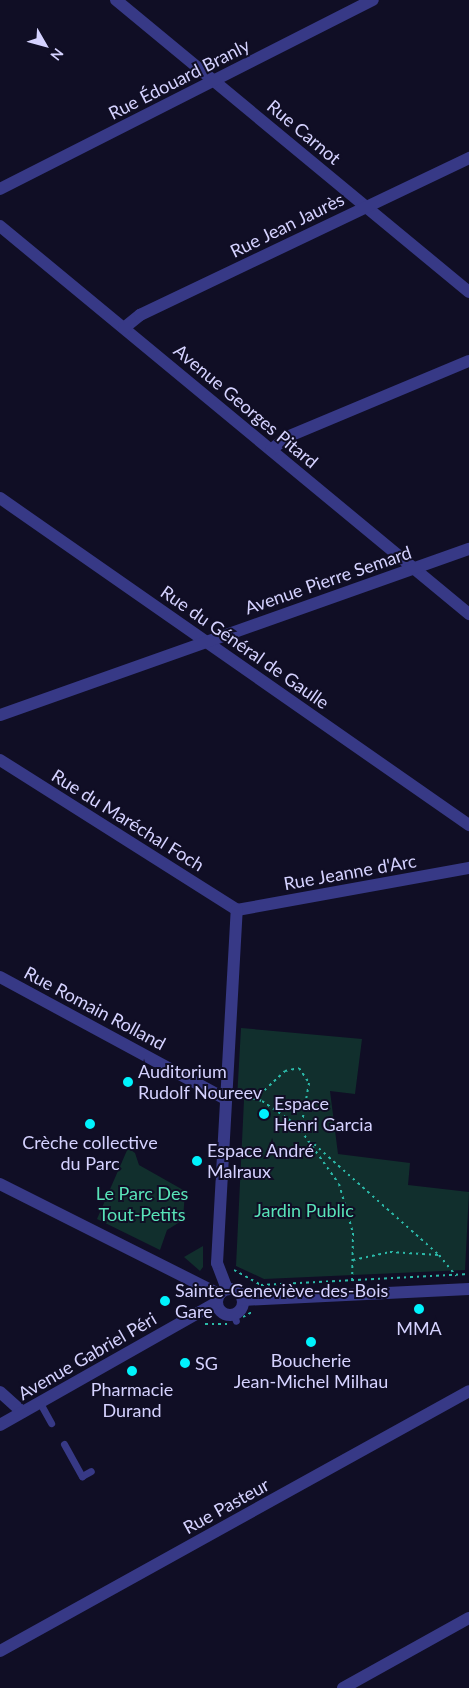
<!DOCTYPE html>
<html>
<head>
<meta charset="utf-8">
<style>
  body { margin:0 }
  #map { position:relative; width:469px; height:1688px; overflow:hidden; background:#100e25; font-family:Lato,sans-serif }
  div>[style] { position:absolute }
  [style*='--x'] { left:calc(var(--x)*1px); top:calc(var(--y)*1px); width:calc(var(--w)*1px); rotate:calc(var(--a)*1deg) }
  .green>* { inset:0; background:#112f2d }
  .path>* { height:2px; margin-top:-1px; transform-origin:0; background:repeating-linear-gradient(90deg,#2bbaa9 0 2.5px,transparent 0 6.5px) }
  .service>* { height:7px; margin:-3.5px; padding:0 3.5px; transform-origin:3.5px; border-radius:3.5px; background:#373986 }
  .minor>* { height:12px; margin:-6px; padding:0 6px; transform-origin:6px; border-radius:6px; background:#373986 }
  .tertiary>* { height:12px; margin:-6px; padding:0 6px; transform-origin:6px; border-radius:6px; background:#373986 }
  .tertiary>.ring { margin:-6px; padding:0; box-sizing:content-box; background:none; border:12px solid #373986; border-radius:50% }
  .dots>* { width:14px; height:14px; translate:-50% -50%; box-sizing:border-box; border:2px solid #100e25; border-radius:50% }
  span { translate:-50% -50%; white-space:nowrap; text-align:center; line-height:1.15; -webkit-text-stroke:4px #100e25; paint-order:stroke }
  .street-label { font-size:18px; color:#d5d2ff }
  .poi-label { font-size:18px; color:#d5d2ff }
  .left { translate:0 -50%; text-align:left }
  .park-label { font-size:18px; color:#59e4b9 }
  .north { position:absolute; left:20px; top:20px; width:50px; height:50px; -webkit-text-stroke:4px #100e25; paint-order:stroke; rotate:128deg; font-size:14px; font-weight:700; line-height:20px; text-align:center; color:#d5d2ff }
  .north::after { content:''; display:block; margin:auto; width:18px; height:22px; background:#d5d2ff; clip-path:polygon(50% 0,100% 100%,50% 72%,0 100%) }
</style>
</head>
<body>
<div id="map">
  <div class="green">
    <i style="clip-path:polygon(241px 1028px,362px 1039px,355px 1094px,330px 1091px,338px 1154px,410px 1163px,408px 1185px,469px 1192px,465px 1270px,264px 1279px,236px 1266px,244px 1100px,237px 1099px)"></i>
    <i style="clip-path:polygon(128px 1148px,135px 1153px,139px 1165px,185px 1191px,183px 1220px,167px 1230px,160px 1250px,97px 1219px)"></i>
    <i style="clip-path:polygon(203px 1246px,203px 1267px,200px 1271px,184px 1257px)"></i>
  </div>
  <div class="path">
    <i style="--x:240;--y:1095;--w:23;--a:15"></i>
    <i style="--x:262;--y:1101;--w:42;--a:34.4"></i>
    <i style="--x:297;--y:1125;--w:72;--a:54.6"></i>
    <i style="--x:339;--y:1184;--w:51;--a:74.1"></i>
    <i style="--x:353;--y:1233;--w:51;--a:91.1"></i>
    <i style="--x:255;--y:1099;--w:41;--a:-43"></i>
    <i style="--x:285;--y:1071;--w:14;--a:-12"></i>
    <i style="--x:299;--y:1068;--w:18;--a:56"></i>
    <i style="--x:309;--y:1083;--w:46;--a:100.1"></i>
    <i style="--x:314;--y:1144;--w:167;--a:41.6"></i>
    <i style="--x:439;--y:1255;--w:27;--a:51"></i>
    <i style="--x:353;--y:1260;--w:38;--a:-12"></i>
    <i style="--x:390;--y:1252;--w:49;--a:3.5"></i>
    <i style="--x:234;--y:1270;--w:31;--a:29"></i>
    <i style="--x:261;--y:1285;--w:208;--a:-3"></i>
    <i style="--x:243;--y:1317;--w:10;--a:-29"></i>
    <i style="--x:205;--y:1324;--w:23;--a:0"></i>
  </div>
  <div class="service">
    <i style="--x:234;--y:1315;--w:6;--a:72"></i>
    <i style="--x:40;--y:1403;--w:23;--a:61"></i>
    <i style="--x:64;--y:1444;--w:37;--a:61"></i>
    <i style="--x:82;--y:1476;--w:10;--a:-29"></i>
  </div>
  <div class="minor">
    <i style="--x:116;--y:0;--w:458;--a:39.6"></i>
    <i style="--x:0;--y:189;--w:418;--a:-26.9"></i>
    <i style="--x:0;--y:226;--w:609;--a:39.6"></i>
    <i style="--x:124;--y:328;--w:21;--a:-39"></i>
    <i style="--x:140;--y:315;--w:365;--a:-25.5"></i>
    <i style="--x:271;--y:450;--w:21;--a:-39"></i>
    <i style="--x:287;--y:437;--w:197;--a:-22.7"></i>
    <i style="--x:0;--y:498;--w:572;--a:34.89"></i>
    <i style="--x:0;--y:715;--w:498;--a:-19.5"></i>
    <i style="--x:0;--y:760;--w:280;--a:32.3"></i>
    <i style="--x:237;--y:910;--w:236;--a:-10.3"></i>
    <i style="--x:0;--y:977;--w:257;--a:28.4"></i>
    <i style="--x:0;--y:1184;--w:245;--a:26.7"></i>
    <i style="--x:227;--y:1289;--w:28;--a:-111"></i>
    <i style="--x:217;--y:1263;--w:354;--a:-86.8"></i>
    <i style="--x:0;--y:1392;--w:30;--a:42"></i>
    <i style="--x:0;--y:1651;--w:536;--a:-29"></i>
    <i style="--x:343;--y:1688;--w:144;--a:-29.1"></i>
  </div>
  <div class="tertiary">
    <i class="ring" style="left:217px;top:1289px;width:14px;height:14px"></i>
    <i style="--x:243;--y:1300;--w:226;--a:-2.8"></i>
    <i style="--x:0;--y:1425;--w:249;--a:-29.5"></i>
  </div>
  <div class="dots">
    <i style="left:128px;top:1082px;background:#00f3fd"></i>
    <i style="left:264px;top:1114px;background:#00f3fd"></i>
    <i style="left:90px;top:1124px;background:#00f3fd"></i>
    <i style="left:197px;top:1161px;background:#00f3fd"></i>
    <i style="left:165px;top:1301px;background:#00f3fd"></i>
    <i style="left:419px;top:1309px;background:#00f3fd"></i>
    <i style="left:311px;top:1342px;background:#00f3fd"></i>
    <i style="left:185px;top:1363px;background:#00f3fd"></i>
    <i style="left:132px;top:1371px;background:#00f3fd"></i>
  </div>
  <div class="street-label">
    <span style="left:179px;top:79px;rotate:-27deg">Rue Édouard Branly</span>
    <span style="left:304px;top:132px;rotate:40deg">Rue Carnot</span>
    <span style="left:287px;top:225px;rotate:-26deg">Rue Jean Jaurès</span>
    <span style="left:246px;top:406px;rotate:40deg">Avenue Georges Pitard</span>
    <span style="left:328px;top:580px;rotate:-19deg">Avenue Pierre Semard</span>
    <span style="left:245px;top:647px;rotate:35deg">Rue du Général de Gaulle</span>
    <span style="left:128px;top:820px;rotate:32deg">Rue du Maréchal Foch</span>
    <span style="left:350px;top:872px;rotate:-10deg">Rue Jeanne d'Arc</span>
    <span style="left:95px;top:1008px;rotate:28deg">Rue Romain Rolland</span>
    <span style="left:87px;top:1356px;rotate:-30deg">Avenue Gabriel Péri</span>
    <span style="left:226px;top:1506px;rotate:-29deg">Rue Pasteur</span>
  </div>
  <div class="poi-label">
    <span class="left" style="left:138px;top:1082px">Auditorium<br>Rudolf Noureev</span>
    <span class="left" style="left:274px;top:1114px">Espace<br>Henri Garcia</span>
    <span style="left:90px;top:1153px">Crèche collective<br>du Parc</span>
    <span class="left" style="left:207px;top:1161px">Espace André<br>Malraux</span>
    <span class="left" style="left:175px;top:1301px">Sainte-Geneviève-des-Bois<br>Gare</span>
    <span style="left:419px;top:1328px">MMA</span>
    <span style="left:311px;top:1371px">Boucherie<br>Jean-Michel Milhau</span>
    <span class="left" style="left:195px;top:1363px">SG</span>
    <span style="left:132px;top:1400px">Pharmacie<br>Durand</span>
  </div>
  <div class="park-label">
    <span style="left:142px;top:1204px">Le Parc Des<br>Tout-Petits</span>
    <span style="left:304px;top:1210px">Jardin Public</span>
  </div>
  <div class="north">N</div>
</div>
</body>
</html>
